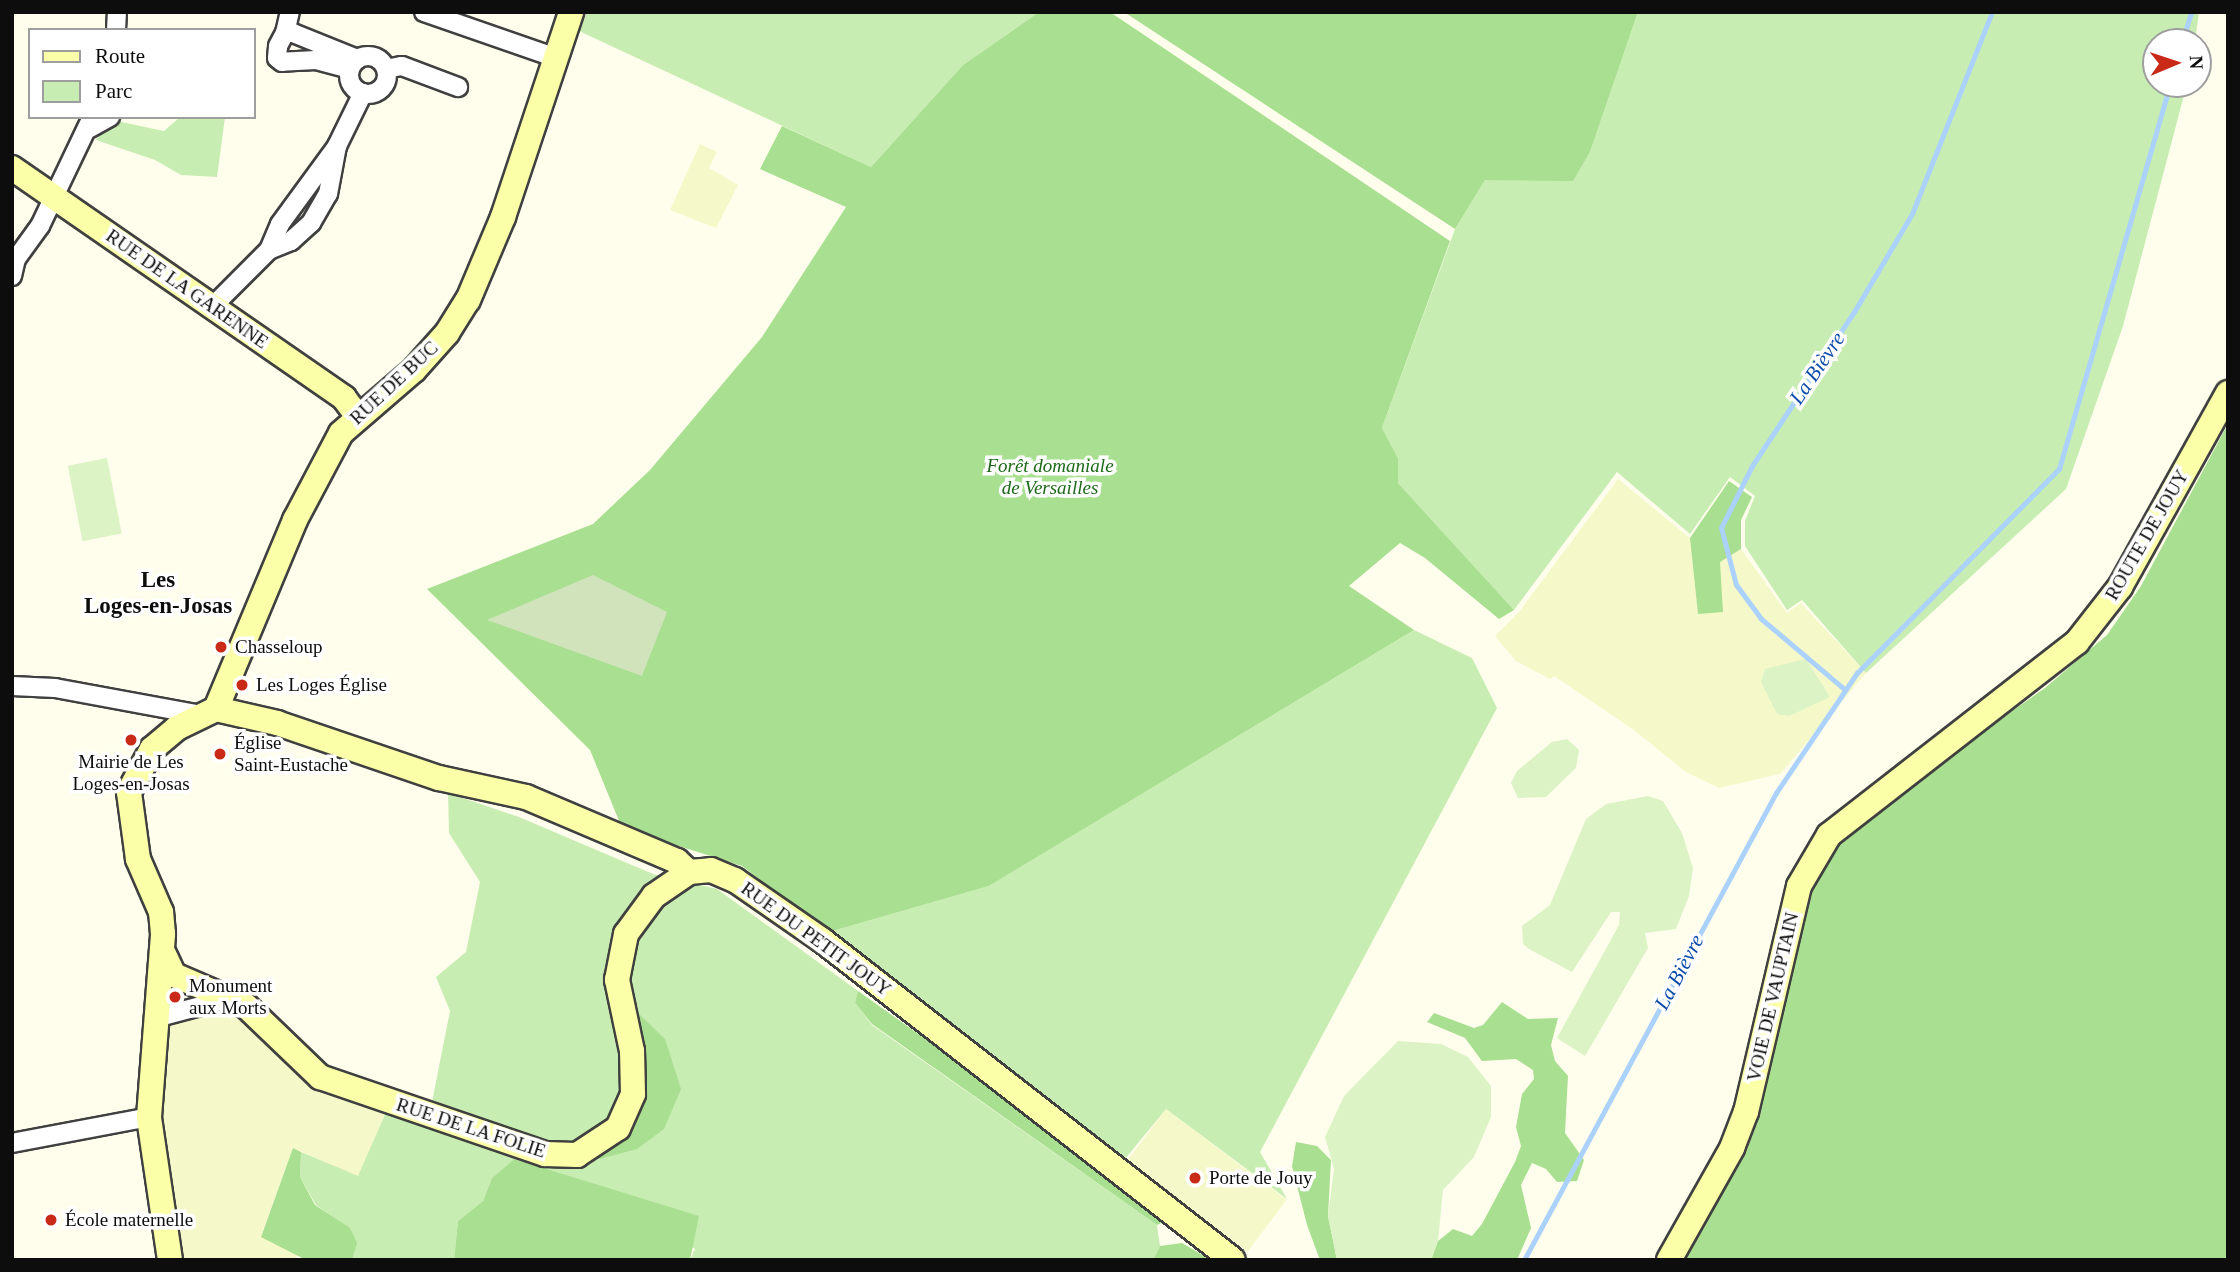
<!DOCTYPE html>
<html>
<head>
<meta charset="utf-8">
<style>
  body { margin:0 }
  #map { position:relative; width:2240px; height:1272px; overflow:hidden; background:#fffeec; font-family:"Times New Roman",serif }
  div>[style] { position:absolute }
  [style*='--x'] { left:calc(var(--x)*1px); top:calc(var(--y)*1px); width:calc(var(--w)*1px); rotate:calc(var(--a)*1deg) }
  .farmland>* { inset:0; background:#f5f8c9; transform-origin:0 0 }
  .green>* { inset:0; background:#c8edb2 }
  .forest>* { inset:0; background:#a8df90 }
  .cemetery>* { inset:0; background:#d0e3bb }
  .pitch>* { inset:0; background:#dcf3c5; transform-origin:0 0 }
  .stream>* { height:4.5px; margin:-2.25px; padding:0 2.25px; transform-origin:2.25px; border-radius:2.25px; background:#abd2fc }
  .roads { filter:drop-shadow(2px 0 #404040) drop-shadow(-2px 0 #404040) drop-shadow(0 2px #404040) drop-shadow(0 -2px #404040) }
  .street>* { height:18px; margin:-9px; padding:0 9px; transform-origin:9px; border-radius:9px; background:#fff }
  .street>.ring { margin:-9px; padding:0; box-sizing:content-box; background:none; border:18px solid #fff; border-radius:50% }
  .secondary>* { height:24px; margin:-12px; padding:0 12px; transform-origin:12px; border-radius:12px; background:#fbffa7 }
  .dots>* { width:19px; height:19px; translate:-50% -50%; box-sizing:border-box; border:4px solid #fff; border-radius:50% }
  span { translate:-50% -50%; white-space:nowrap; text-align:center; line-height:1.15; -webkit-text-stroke:7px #fff; paint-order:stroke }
  .street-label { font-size:19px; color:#0d0d0d }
  .park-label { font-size:19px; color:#1c6a17; font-style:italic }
  .poi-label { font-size:19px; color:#0d0d0d }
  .left { translate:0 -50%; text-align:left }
  .water-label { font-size:21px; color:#0b4caa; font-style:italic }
  .quarter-label { font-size:23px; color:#0d0d0d; font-weight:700 }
  .frame { position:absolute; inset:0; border:14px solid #0d0d0d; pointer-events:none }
  .legend { position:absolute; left:28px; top:28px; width:228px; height:91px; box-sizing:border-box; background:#fff; border:2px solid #9e9e9e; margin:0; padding:9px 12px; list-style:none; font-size:21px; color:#0d0d0d }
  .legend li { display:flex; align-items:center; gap:14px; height:35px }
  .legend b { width:35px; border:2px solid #9e9e9e }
  .north { position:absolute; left:2142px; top:28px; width:70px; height:70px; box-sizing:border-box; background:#fff; border:2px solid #9e9e9e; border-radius:50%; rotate:88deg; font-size:19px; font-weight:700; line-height:28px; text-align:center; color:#0d0d0d }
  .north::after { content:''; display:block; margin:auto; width:24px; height:32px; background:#c92a18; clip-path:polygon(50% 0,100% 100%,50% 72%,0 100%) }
</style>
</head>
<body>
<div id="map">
  <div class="farmland">
    <i style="clip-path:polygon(700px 144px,717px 152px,709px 168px,738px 185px,716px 228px,670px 210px)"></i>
    <i style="clip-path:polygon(1618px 479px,1690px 538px,1698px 614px,1720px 562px,1741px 549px,1787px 613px,1801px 603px,1866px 673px,1780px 774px,1719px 788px,1686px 772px,1634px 730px,1554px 676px,1550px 679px,1516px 661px,1495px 636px,1519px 612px)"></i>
    <i style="clip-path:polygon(235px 1010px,387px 1110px,358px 1177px,293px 1148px,261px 1236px,298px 1254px,295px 1260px,181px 1260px,159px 1144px,164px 1060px,168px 1057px,166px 1025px)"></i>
    <i style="left:1166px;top:1109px;width:151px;height:65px;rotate:37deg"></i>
  </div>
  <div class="green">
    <i style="clip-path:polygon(587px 12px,1039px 12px,963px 65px,871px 167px,579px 31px)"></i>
    <i style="clip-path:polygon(1638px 12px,2199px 12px,2195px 42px,2156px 42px,2156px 84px,2187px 84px,2123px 326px,2066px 489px,1866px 673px,1802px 600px,1787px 610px,1745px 546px,1745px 521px,1755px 496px,1730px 477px,1690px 534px,1617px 472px,1514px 610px,1398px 483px,1398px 458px,1382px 428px,1455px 229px,1485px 180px,1573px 180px,1590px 152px)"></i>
    <i style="clip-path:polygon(180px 117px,225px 117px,217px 177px,181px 175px,155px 160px,96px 140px,112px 120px,164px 131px)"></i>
    <i style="clip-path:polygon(1414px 630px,1472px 658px,1497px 708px,1260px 1152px,1287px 1199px,1166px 1109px,1125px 1159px,829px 932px,989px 886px)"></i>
    <i style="clip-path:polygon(448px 793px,519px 817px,653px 874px,717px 889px,858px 991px,855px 1003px,872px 1025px,1157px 1225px,1160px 1246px,1153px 1260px,690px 1260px,695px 1249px,600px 1188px,514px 1159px,492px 1178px,483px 1201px,458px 1221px,454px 1260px,352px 1260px,356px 1243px,350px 1229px,316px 1205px,300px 1177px,301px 1152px,358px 1176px,387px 1110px,431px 1107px,450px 1011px,436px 977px,466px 952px,480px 882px,449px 833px)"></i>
  </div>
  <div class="forest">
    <i style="clip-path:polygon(1039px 12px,1110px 12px,1450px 241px,1382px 428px,1398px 458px,1398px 483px,1514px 610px,1499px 619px,1425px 558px,1400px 543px,1349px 586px,1414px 630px,989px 886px,829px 932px,742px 866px,622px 828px,590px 750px,427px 589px,593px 524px,650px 470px,762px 337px,846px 207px,760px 169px,782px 126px,871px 167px,963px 65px)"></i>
    <i style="clip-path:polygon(1124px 12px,1638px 12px,1590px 152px,1573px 181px,1485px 180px,1455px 229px)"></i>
    <i style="clip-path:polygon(2228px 424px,2228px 1260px,1678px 1260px,1740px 1159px,1806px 898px,1840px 839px,1886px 799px,2045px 688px,2107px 635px,2141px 586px)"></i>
    <i style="clip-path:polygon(1729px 481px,1752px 497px,1741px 520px,1741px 549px,1720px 562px,1723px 612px,1698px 614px,1690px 538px)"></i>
    <i style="clip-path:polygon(858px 991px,1169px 1212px,1164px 1222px,1157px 1225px,872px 1024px,855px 1003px)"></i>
    <i style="clip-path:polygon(1502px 1002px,1528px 1019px,1558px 1018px,1551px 1045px,1555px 1061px,1568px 1076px,1565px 1133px,1584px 1160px,1577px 1181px,1557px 1182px,1546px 1169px,1532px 1163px,1521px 1185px,1531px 1228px,1517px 1260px,1431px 1260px,1438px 1241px,1453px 1229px,1472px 1236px,1482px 1224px,1515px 1162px,1521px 1146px,1516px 1127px,1522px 1094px,1534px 1079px,1533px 1070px,1516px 1059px,1482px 1061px,1465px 1038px,1427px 1022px,1434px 1013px,1474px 1028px,1483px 1025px)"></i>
    <i style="clip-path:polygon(628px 1013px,638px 1013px,665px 1039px,681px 1089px,664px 1129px,637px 1149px,600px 1159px,594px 1153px,629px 1120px)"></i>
    <i style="clip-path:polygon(1296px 1142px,1317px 1146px,1331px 1160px,1328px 1216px,1337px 1260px,1320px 1260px,1307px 1225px,1292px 1166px)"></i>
    <i style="clip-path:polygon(293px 1148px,301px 1152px,300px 1177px,315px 1205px,350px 1228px,357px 1243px,352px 1260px,306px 1260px,261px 1237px)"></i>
    <i style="clip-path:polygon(514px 1159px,699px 1216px,690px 1260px,454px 1260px,458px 1221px,483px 1201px,492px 1178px)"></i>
    <i style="clip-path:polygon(1182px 1243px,1211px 1260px,1153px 1260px,1160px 1246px)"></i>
  </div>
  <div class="cemetery">
    <i style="clip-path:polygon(593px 575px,667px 612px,642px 676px,487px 620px)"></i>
  </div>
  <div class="pitch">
    <i style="left:107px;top:458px;width:77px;height:40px;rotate:79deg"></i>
    <i style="clip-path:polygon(1806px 659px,1830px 697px,1789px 716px,1777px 714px,1761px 682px,1765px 669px)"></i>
    <i style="clip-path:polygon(1567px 739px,1579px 750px,1576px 768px,1546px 797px,1518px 798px,1511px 783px,1517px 771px,1552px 742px)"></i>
    <i style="clip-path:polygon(1648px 796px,1663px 801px,1682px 833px,1693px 868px,1689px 896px,1676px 929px,1645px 933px,1648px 948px,1585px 1056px,1557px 1038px,1619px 925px,1620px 912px,1611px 912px,1572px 972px,1529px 949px,1523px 944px,1522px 926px,1550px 905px,1586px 819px,1606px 804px)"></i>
    <i style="clip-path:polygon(1398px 1041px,1441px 1044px,1468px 1057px,1491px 1086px,1491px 1117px,1474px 1157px,1443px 1190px,1438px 1241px,1431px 1260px,1337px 1260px,1328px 1216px,1334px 1169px,1325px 1137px,1344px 1096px)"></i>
  </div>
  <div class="stream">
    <i style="--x:2182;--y:42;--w:31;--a:-73"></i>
    <i style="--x:1845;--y:690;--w:110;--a:-139.8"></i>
    <i style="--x:1761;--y:619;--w:42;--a:-126.3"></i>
    <i style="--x:1736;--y:585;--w:59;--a:-104.7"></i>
    <i style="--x:1721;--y:528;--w:69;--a:-63.4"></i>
    <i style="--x:1752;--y:466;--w:185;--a:-56.5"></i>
    <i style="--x:1854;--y:312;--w:114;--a:-59.4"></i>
    <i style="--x:1912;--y:214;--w:217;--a:-68.4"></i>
    <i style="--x:1524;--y:1260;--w:531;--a:-61.65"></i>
    <i style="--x:1776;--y:793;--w:145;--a:-56"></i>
    <i style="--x:1857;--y:673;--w:287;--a:-45.3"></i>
    <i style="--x:2059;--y:469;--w:401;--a:-73.9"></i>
  </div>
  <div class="roads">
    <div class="street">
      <i style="--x:424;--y:12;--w:138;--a:19.1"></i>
      <i style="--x:116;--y:30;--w:18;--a:-87"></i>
      <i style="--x:285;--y:33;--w:22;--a:-77"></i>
      <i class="ring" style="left:349px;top:56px;width:20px;height:20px"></i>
      <i style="--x:350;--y:69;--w:35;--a:-165"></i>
      <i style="--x:316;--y:60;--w:34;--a:177"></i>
      <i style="--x:282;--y:62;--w:6;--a:-141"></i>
      <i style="--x:277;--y:58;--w:12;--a:-85"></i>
      <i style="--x:278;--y:46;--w:15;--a:-62"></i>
      <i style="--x:285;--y:33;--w:8;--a:0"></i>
      <i style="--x:293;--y:33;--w:69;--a:22.1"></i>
      <i style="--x:386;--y:69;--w:16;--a:-11"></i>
      <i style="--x:402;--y:66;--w:60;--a:20.6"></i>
      <i style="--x:90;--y:128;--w:23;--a:-29"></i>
      <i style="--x:269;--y:250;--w:28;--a:-67"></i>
      <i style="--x:280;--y:224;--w:97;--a:-53.8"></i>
      <i style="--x:337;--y:146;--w:59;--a:-63.9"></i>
      <i style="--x:12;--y:276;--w:17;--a:-77"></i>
      <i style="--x:16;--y:259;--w:41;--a:-54"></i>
      <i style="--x:40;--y:226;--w:121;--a:-64.5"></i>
      <i style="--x:212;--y:307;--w:81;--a:-45"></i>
      <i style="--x:269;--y:250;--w:24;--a:-22"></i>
      <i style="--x:291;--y:241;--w:27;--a:-42"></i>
      <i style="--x:311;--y:223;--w:34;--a:-60"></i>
      <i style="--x:328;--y:194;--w:49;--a:-79.4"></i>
      <i style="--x:12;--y:686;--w:43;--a:2.7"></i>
      <i style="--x:55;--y:688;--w:148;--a:10.5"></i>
      <i style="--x:159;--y:1017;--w:74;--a:-14.8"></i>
      <i style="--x:12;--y:1143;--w:139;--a:-10.7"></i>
    </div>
    <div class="secondary">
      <i style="--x:12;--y:168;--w:404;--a:34.7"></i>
      <i style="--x:344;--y:398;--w:21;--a:53"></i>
      <i style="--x:216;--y:709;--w:205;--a:-67.3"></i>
      <i style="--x:295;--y:520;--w:98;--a:-62.1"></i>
      <i style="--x:341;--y:433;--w:96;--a:-40.8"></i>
      <i style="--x:414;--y:370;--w:50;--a:-48.3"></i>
      <i style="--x:447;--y:333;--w:39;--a:-58"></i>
      <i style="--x:468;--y:300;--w:90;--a:-67.1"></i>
      <i style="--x:503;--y:217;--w:216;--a:-71.6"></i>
      <i style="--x:216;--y:709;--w:63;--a:12.9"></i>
      <i style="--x:277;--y:723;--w:171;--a:18.8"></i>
      <i style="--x:439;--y:778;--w:89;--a:12.3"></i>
      <i style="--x:526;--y:797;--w:164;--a:23"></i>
      <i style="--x:677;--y:861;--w:16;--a:43"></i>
      <i style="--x:164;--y:954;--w:23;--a:65"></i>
      <i style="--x:174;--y:975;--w:78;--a:23.3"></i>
      <i style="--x:246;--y:1006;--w:103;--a:43.8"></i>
      <i style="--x:320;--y:1077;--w:238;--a:18.9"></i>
      <i style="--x:545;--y:1154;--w:32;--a:2"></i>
      <i style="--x:577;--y:1155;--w:49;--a:-33.4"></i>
      <i style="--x:618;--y:1128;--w:37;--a:-66"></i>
      <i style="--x:633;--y:1094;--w:43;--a:-91.3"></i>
      <i style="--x:632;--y:1051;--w:73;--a:-101.9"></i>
      <i style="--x:617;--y:980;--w:47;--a:-78.9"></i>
      <i style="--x:626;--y:934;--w:47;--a:-53.6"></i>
      <i style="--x:654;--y:896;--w:42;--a:-34.4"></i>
      <i style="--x:689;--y:872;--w:22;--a:-5"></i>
      <i style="--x:711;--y:870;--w:26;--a:23"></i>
      <i style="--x:735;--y:880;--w:107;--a:34.7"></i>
      <i style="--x:823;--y:941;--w:519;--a:37.88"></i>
      <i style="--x:170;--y:1260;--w:145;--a:-98.4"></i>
      <i style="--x:149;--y:1117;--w:184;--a:-85.6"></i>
      <i style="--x:163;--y:934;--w:22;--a:-95"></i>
      <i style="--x:161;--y:912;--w:58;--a:-113.5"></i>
      <i style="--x:138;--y:859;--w:68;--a:-97.7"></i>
      <i style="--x:129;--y:792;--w:49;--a:-61.9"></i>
      <i style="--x:152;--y:749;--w:33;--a:-40"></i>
      <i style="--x:177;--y:728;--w:43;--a:-26"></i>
      <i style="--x:1669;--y:1260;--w:129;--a:-60.6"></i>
      <i style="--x:1732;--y:1148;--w:39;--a:-69"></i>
      <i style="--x:1746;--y:1112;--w:232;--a:-76.8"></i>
      <i style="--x:1799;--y:886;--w:59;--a:-59.5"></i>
      <i style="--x:1829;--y:835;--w:314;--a:-37.9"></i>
      <i style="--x:2077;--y:642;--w:70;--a:-52"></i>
      <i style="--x:2120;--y:587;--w:222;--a:-60.9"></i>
    </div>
  </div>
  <div class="dots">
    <i style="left:221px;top:647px;background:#c92a18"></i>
    <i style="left:242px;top:685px;background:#c92a18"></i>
    <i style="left:131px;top:740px;background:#c92a18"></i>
    <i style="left:220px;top:754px;background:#c92a18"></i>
    <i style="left:175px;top:997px;background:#c92a18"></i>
    <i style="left:1195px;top:1178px;background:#c92a18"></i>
    <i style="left:51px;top:1220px;background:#c92a18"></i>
  </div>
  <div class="street-label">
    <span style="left:187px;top:289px;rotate:35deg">RUE DE LA GARENNE</span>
    <span style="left:394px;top:383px;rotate:-43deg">RUE DE BUC</span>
    <span style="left:2147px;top:535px;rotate:-60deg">ROUTE DE JOUY</span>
    <span style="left:816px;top:939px;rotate:36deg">RUE DU PETIT JOUY</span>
    <span style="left:1773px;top:997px;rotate:-77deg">VOIE DE VAUPTAIN</span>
    <span style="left:471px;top:1128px;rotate:18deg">RUE DE LA FOLIE</span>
  </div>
  <div class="park-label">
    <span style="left:1050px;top:477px">Forêt domaniale<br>de Versailles</span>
  </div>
  <div class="poi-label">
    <span class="left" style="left:235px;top:647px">Chasseloup</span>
    <span class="left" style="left:256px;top:685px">Les Loges Église</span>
    <span class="left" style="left:234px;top:754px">Église<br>Saint-Eustache</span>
    <span style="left:131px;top:773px">Mairie de Les<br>Loges-en-Josas</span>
    <span class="left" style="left:189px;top:997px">Monument<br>aux Morts</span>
    <span class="left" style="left:1209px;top:1178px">Porte de Jouy</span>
    <span class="left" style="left:65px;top:1220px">École maternelle</span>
  </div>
  <div class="water-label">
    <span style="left:1817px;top:368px;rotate:-56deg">La Bièvre</span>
    <span style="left:1679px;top:972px;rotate:-62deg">La Bièvre</span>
  </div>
  <div class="quarter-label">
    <span style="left:158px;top:593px">Les<br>Loges-en-Josas</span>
  </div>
  <div class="frame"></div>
  <ul class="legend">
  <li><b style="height:9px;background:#fbffa7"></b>Route</li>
  <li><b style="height:19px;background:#c8edb2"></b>Parc</li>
  </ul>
  <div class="north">N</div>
</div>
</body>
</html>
